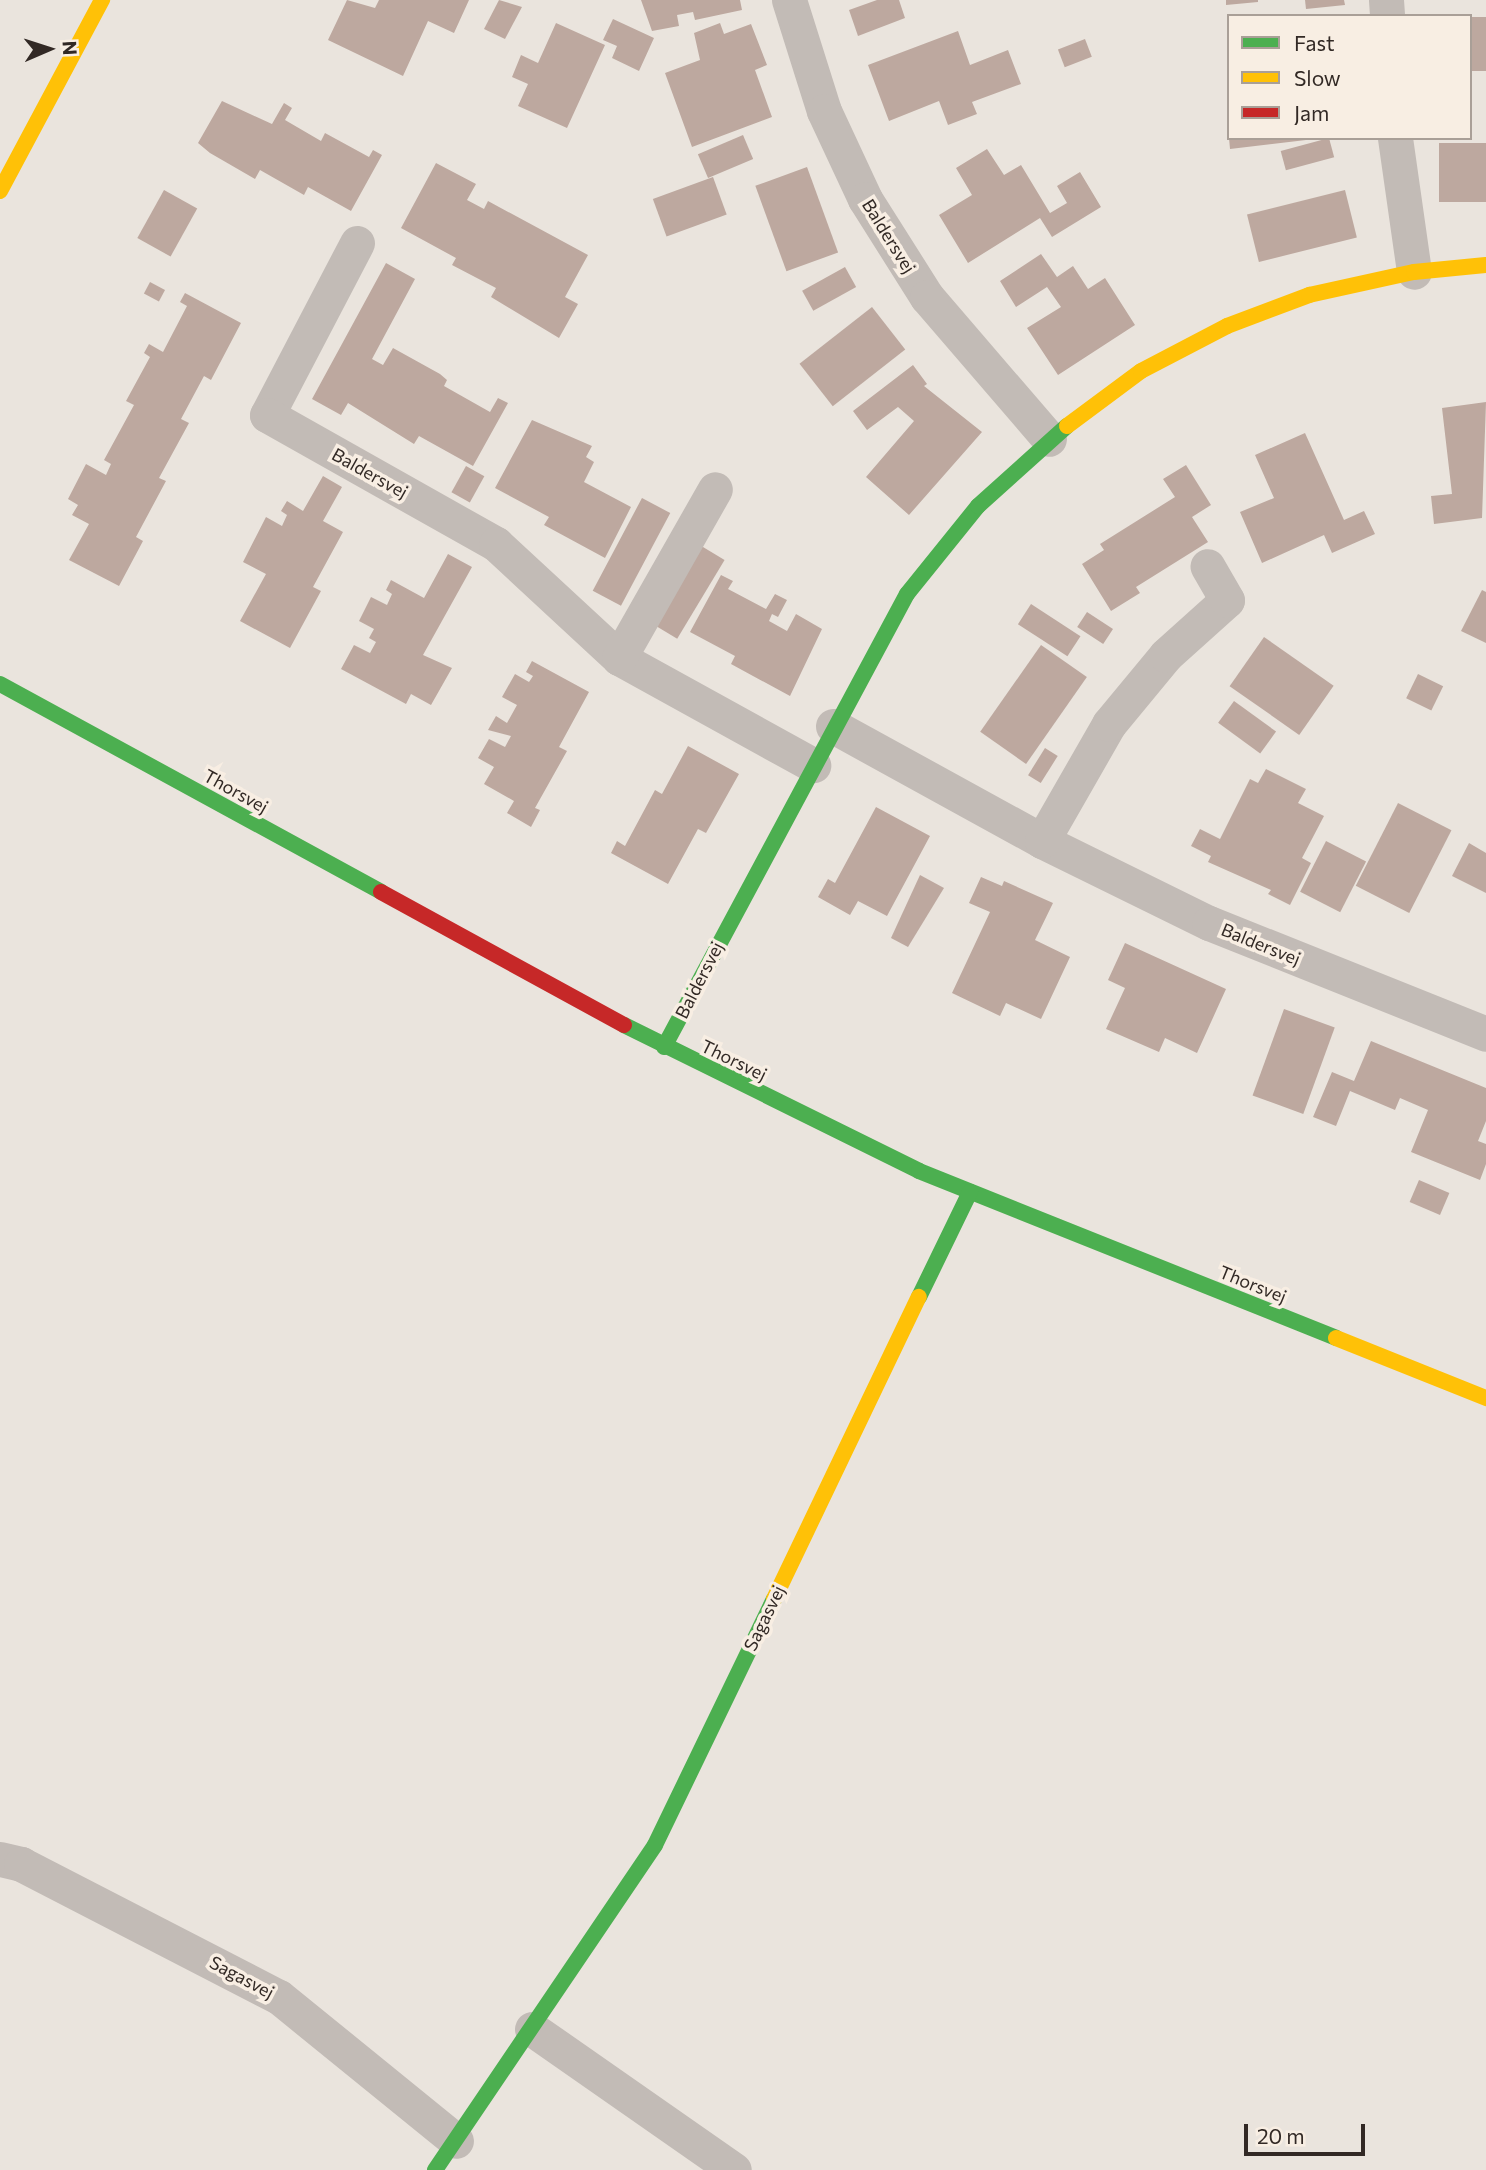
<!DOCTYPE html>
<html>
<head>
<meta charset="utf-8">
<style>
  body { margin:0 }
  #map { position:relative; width:1486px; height:2170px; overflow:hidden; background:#eae4dd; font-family:Commissioner,sans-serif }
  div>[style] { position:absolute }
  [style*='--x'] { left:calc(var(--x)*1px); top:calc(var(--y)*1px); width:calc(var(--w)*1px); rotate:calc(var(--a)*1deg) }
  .building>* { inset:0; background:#bda89f; transform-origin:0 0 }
  .street>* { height:35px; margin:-17.5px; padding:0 17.5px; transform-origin:17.5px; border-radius:17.5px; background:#c2bbb6 }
  .fast>* { height:16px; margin:-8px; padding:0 8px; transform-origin:8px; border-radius:8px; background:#4caf50 }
  .slow>* { height:16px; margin:-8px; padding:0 8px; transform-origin:8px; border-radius:8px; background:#ffc107 }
  .jam>* { height:16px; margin:-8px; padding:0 8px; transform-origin:8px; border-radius:8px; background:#c62828 }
  span { translate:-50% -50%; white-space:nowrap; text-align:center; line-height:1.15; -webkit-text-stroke:7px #f8eee3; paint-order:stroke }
  .street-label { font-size:18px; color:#322925 }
  .legend { position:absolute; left:1227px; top:14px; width:245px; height:126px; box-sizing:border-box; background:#f8eee3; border:2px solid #a99f97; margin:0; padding:9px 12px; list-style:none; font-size:21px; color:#322925 }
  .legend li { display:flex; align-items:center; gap:14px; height:35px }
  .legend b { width:35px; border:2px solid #a99f97 }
  .north { position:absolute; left:14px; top:14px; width:70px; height:70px; -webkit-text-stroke:5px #f8eee3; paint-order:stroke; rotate:87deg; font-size:19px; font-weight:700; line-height:28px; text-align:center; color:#322925 }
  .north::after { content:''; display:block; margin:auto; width:24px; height:32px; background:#322925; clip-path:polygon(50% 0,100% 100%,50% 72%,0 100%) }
  .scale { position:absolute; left:1244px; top:2124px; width:121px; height:32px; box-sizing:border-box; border:4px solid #322925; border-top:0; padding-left:9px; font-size:21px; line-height:24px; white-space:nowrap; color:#322925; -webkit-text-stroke:5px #f8eee3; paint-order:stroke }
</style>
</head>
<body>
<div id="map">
  <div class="building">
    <i style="clip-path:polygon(347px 0,375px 8px,379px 0,469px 0,454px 33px,428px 21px,403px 76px,328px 40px)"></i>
    <i style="clip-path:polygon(499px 0,522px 7px,505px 39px,484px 29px)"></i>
    <i style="clip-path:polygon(641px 0,740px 0,742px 10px,695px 20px,693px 12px,677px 15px,679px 26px,652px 31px)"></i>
    <i style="clip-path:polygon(877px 0,899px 0,905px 18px,858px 36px,849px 10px)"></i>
    <i style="clip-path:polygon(1226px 0,1258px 0,1258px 2px,1226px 5px)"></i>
    <i style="clip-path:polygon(1305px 0,1344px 0,1345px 5px,1306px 9px)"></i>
    <i style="left:1470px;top:17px;width:16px;height:54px"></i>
    <i style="clip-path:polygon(613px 19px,654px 38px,639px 71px,612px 58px,617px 46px,603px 40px)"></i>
    <i style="clip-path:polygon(556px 23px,605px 45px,567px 128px,518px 106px,528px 84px,512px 77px,521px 55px,538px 63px)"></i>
    <i style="clip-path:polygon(720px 23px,724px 34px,751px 24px,767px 65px,755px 70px,772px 117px,692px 147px,665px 73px,700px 60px,694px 33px)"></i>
    <i style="clip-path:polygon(958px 31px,970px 65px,1008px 50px,1021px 84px,972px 102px,977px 114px,948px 125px,939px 101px,889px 121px,868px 65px)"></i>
    <i style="left:1085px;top:39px;width:19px;height:29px;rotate:69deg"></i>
    <i style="clip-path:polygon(222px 101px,272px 124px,284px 103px,292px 108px,285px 120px,321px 141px,325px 133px,369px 157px,373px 150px,382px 155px,351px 211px,308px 187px,304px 195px,260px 170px,255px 179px,210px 153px,198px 143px)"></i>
    <i style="left:743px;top:135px;width:26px;height:49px;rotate:67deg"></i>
    <i style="clip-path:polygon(1229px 138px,1306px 138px,1306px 140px,1230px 149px)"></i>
    <i style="left:1329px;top:138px;width:20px;height:50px;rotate:75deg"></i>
    <i style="left:1439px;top:143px;width:47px;height:59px"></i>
    <i style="clip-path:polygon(987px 149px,1004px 175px,1021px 165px,1050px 213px,1067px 203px,1057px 186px,1080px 172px,1101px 207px,1052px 237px,1040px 218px,968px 263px,939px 215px,972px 195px,956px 168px)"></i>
    <i style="clip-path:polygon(436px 163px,476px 184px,467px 200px,484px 209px,488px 201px,588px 255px,565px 297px,578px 304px,559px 338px,491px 297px,496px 288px,452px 265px,456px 258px,401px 228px)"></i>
    <i style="left:807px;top:167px;width:91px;height:55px;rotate:70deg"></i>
    <i style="left:713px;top:177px;width:40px;height:64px;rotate:70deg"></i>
    <i style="left:164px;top:190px;width:38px;height:55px;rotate:29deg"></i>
    <i style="left:1345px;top:190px;width:49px;height:101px;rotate:76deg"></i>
    <i style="clip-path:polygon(1041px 254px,1057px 277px,1073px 266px,1088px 289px,1105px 278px,1135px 325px,1058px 375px,1027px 328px,1061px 307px,1047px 287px,1016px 307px,1000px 281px)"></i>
    <i style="clip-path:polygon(386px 263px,415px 279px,372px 359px,383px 365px,393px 348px,440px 374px,447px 380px,444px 386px,490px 412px,498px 398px,508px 403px,473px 466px,419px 436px,414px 444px,348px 403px,341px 415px,312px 399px)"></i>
    <i style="left:845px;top:267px;width:23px;height:49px;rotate:61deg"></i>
    <i style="left:150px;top:282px;width:17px;height:13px;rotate:28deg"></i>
    <i style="clip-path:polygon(185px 293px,241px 323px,211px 380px,204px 376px,181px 419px,189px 423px,159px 478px,166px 481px,136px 537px,143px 541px,119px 586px,69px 560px,89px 524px,72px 515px,78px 505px,68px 499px,86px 464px,106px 475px,111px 464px,104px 460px,134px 405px,126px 401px,150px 357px,144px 353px,149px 344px,163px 352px,187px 306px,180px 302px)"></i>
    <i style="left:872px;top:307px;width:54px;height:92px;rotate:52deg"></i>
    <i style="clip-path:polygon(913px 365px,927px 384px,924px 386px,982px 432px,909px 515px,866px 477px,914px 421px,898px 407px,867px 430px,853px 411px)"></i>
    <i style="clip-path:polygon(1486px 402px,1482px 518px,1434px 524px,1431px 496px,1452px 494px,1442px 408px)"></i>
    <i style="clip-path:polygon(532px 420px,592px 446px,586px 457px,594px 462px,584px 482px,631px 507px,605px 558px,544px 525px,549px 517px,495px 488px)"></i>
    <i style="clip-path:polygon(1305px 433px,1344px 520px,1364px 511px,1375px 534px,1332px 553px,1324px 535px,1262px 563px,1240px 512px,1274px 498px,1255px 455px)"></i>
    <i style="clip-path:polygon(1186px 465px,1211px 505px,1192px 517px,1208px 542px,1136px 587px,1140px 593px,1111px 611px,1082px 564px,1104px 550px,1100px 544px,1175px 497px,1163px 479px)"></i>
    <i style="left:466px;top:466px;width:21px;height:30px;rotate:29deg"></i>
    <i style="clip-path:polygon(323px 476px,342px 487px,323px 521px,343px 532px,313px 587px,321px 591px,290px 648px,240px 621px,266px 574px,243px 562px,266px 517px,282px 526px,287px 515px,281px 511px,287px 501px,303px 511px)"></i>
    <i style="left:642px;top:498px;width:32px;height:105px;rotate:28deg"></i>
    <i style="left:698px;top:544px;width:31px;height:92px;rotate:31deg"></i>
    <i style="clip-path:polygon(448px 554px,472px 567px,423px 655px,452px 668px,431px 705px,411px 694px,406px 704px,341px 669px,354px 645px,370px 653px,376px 642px,369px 638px,374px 629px,359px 621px,371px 597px,387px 605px,392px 594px,386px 590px,391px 580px,424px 598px)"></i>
    <i style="clip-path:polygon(721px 575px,733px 581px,728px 589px,766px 609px,775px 594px,787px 600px,778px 617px,772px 614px,769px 621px,787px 631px,796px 614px,822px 629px,790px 696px,731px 664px,735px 656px,690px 632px)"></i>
    <i style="clip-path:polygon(1482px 590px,1486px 592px,1486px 643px,1461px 631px)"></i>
    <i style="left:1031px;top:604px;width:59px;height:24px;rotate:33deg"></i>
    <i style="left:1087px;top:612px;width:31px;height:18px;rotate:33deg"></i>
    <i style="left:1264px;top:637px;width:85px;height:60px;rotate:35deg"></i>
    <i style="left:1041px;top:645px;width:56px;height:106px;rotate:35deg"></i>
    <i style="clip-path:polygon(532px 661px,589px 692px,559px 747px,567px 751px,535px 808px,540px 810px,531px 827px,507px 813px,514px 801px,484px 784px,494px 767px,478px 758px,489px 739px,505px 747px,511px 736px,488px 730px,496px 716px,507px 723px,517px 705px,502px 697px,515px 674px,529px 682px,533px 676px,526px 672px)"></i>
    <i style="left:1418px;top:674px;width:28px;height:27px;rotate:26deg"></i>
    <i style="left:1234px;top:701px;width:52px;height:27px;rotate:36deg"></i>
    <i style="clip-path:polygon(688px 746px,739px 774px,706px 833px,698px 829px,668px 884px,611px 853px,617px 841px,625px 846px,655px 790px,662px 794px)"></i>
    <i style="left:1045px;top:748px;width:15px;height:32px;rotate:32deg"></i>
    <i style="clip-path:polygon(1266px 769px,1306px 789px,1298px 803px,1324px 816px,1302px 858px,1311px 863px,1290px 905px,1268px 894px,1271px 890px,1208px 862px,1211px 856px,1191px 846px,1200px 829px,1220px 839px,1250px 779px,1258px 783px)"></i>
    <i style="left:1398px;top:803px;width:60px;height:93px;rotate:27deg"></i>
    <i style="clip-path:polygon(876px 807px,930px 836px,887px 916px,858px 901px,850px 915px,818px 897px,828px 879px,835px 883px)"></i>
    <i style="left:1326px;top:841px;width:45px;height:57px;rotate:27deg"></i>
    <i style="clip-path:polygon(1469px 843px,1486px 853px,1486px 893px,1452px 876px)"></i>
    <i style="clip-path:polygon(920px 875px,944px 888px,908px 947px,891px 938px)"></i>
    <i style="clip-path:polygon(981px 877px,1002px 886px,1004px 881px,1053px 903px,1035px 940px,1070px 957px,1041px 1019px,1006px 1003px,1000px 1016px,952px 993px,990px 912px,969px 903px)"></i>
    <i style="clip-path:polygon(1125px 943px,1226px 989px,1197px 1053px,1165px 1038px,1159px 1052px,1106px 1029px,1125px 988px,1108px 980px)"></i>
    <i style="left:1284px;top:1009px;width:54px;height:92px;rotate:20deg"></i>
    <i style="clip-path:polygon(1371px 1041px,1486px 1088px,1486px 1121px,1478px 1141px,1486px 1144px,1486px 1164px,1480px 1180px,1411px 1152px,1428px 1110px,1400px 1098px,1395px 1110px,1350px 1091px,1336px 1126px,1313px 1117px,1332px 1072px,1354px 1081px)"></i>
    <i style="left:1419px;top:1180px;width:33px;height:24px;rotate:23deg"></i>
  </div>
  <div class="street">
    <i style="--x:789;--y:0;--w:116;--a:72.5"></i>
    <i style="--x:824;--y:111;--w:97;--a:65"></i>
    <i style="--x:865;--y:199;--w:116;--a:57.7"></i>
    <i style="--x:927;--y:297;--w:187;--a:49.3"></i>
    <i style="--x:1386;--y:0;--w:16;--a:86"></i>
    <i style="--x:1395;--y:138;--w:135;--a:81.9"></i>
    <i style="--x:357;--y:243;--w:194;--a:117.6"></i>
    <i style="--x:267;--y:415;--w:263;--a:29.4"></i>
    <i style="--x:496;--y:544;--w:168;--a:42.8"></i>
    <i style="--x:619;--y:658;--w:222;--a:28.9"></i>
    <i style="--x:619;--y:658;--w:194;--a:-60.4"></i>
    <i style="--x:833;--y:726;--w:239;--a:28.8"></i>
    <i style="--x:1042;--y:841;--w:186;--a:26.2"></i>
    <i style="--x:1209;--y:923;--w:298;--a:21.8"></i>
    <i style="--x:1042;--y:841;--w:135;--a:-60.2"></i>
    <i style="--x:1109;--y:724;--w:89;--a:-50.4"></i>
    <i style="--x:1166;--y:655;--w:82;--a:-42"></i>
    <i style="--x:1227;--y:600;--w:39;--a:-120"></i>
    <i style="--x:0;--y:1859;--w:22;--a:13"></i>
    <i style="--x:21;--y:1864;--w:290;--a:27.3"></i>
    <i style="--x:279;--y:1997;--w:228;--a:39.1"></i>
    <i style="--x:532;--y:2029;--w:246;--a:34.9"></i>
  </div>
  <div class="fast">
    <i style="--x:0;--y:684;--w:434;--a:28.6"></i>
    <i style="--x:624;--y:1025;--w:329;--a:26.3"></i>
    <i style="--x:919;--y:1171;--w:449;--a:21.8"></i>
    <i style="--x:664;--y:1047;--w:514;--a:-61.79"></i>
    <i style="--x:907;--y:594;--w:113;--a:-51.1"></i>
    <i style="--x:978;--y:506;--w:120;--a:-42"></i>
    <i style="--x:919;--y:1297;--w:117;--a:-64.1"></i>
    <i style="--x:435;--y:2170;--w:392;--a:-55.9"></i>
    <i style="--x:655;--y:1845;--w:273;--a:-64.2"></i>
  </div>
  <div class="slow">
    <i style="--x:0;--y:191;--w:217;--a:-61.9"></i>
    <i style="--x:1067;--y:426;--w:92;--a:-36.6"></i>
    <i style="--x:1141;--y:371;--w:97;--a:-27.6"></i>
    <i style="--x:1227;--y:326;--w:88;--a:-20.7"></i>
    <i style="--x:1309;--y:295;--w:107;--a:-12.4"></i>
    <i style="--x:1414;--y:272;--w:72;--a:-5.6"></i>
    <i style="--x:1336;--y:1338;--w:162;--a:21.8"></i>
    <i style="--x:774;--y:1599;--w:335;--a:-64.4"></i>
  </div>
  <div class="jam">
    <i style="--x:381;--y:892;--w:277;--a:28.7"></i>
  </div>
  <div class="street-label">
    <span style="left:889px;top:236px;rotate:58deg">Baldersvej</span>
    <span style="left:370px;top:473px;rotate:29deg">Baldersvej</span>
    <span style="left:236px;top:791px;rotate:29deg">Thorsvej</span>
    <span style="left:1261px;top:944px;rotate:22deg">Baldersvej</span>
    <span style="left:699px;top:980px;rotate:-63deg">Baldersvej</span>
    <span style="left:734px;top:1060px;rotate:26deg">Thorsvej</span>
    <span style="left:1253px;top:1284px;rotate:22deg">Thorsvej</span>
    <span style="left:764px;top:1618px;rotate:-64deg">Sagasvej</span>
    <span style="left:242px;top:1977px;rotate:28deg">Sagasvej</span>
  </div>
  <ul class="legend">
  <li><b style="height:9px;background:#4caf50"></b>Fast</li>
  <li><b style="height:9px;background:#ffc107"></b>Slow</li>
  <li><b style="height:9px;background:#c62828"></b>Jam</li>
  </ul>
  <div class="north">N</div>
  <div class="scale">20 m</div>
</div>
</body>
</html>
